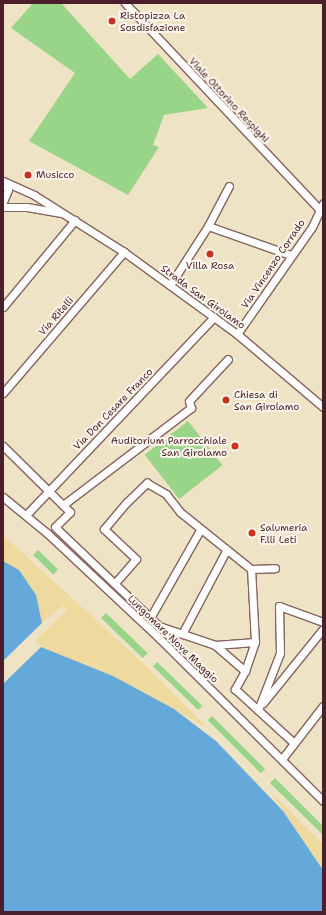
<!DOCTYPE html>
<html>
<head>
<meta charset="utf-8">
<style>
  body { margin:0 }
  #map { position:relative; width:326px; height:915px; overflow:hidden; background:#efe3c5; font-family:"Shantell Sans",sans-serif }
  div>[style] { position:absolute }
  [style*='--x'] { left:calc(var(--x)*1px); top:calc(var(--y)*1px); width:calc(var(--w)*1px); rotate:calc(var(--a)*1deg) }
  .green>* { inset:0; background:#99d589; transform-origin:0 0 }
  .sand>* { inset:0; background:#eeda9e }
  .water>* { inset:0; background:#65a8da }
  .roads { filter:drop-shadow(1px 0 #846461) drop-shadow(-1px 0 #846461) drop-shadow(0 1px #846461) drop-shadow(0 -1px #846461) }
  .street>* { height:7px; margin:-3.5px; padding:0 3.5px; transform-origin:3.5px; border-radius:3.5px; background:#fff }
  .dots>* { width:11px; height:11px; translate:-50% -50%; box-sizing:border-box; border:2px solid #fbf7ec; border-radius:50% }
  span { translate:-50% -50%; white-space:nowrap; text-align:center; line-height:1.15; -webkit-text-stroke:4px #fbf7ec; paint-order:stroke }
  .poi-label { font-size:10px; color:#4a1f2b }
  .left { translate:0 -50%; text-align:left }
  .right { translate:-100% -50%; text-align:right }
  .street-label { font-size:10px; color:#4a1f2b }
  .frame { position:absolute; inset:0; border:4px solid #4a1f2b; pointer-events:none }
</style>
</head>
<body>
<div id="map">
  <div class="green">
    <i style="clip-path:polygon(33px 3px,61px 3px,130px 79px,158px 54px,208px 108px,164px 115px,153px 145px,159px 147px,128px 195px,29px 141px,75px 73px,11px 28px)"></i>
    <i style="left:188px;top:421px;width:56px;height:55px;rotate:52deg"></i>
    <i style="left:38px;top:550px;width:28px;height:7px;rotate:44deg"></i>
    <i style="left:106px;top:613px;width:58px;height:7px;rotate:44deg"></i>
    <i style="left:157px;top:662px;width:63px;height:6px;rotate:44deg"></i>
    <i style="left:212px;top:716px;width:75px;height:6px;rotate:45deg"></i>
    <i style="clip-path:polygon(275px 778px,323px 826px,323px 835px,270px 783px)"></i>
  </div>
  <div class="sand">
    <i style="clip-path:polygon(3px 535px,143px 663px,208px 728px,113px 676px,41px 647px,35px 641px,67px 610px,63px 606px,42px 623px,36px 595px,19px 570px,3px 561px)"></i>
    <i style="clip-path:polygon(270px 791px,323px 844px,323px 870px,313px 855px)"></i>
  </div>
  <div class="water">
    <i style="clip-path:polygon(3px 561px,19px 570px,36px 595px,42px 623px,3px 661px)"></i>
    <i style="clip-path:polygon(41px 647px,113px 676px,174px 709px,216px 741px,283px 811px,323px 870px,323px 912px,3px 912px,3px 684px)"></i>
  </div>
  <div class="roads">
    <div class="street">
      <i style="--x:125;--y:3;--w:283;--a:46.7"></i>
      <i style="--x:3;--y:181;--w:34;--a:24"></i>
      <i style="--x:34;--y:195;--w:107;--a:32.3"></i>
      <i style="--x:124;--y:252;--w:140;--a:36"></i>
      <i style="--x:237;--y:334;--w:113;--a:40.3"></i>
      <i style="--x:3;--y:182;--w:9;--a:58"></i>
      <i style="--x:8;--y:190;--w:13;--a:113"></i>
      <i style="--x:3;--y:207;--w:24;--a:0"></i>
      <i style="--x:27;--y:207;--w:35;--a:10"></i>
      <i style="--x:208;--y:226;--w:88;--a:19.3"></i>
      <i style="--x:170;--y:285;--w:70;--a:-57.2"></i>
      <i style="--x:208;--y:226;--w:45;--a:-62.3"></i>
      <i style="--x:3;--y:307;--w:113;--a:-50.4"></i>
      <i style="--x:237;--y:334;--w:131;--a:-55"></i>
      <i style="--x:312;--y:227;--w:26;--a:-65"></i>
      <i style="--x:3;--y:393;--w:186;--a:-49.4"></i>
      <i style="--x:3;--y:446;--w:94;--a:44.6"></i>
      <i style="--x:70;--y:512;--w:21;--a:135"></i>
      <i style="--x:55;--y:527;--w:144;--a:43.6"></i>
      <i style="--x:159;--y:626;--w:59;--a:18.7"></i>
      <i style="--x:215;--y:645;--w:40;--a:41"></i>
      <i style="--x:245;--y:671;--w:21;--a:119"></i>
      <i style="--x:235;--y:689;--w:80;--a:42.5"></i>
      <i style="--x:3;--y:497;--w:58;--a:39.4"></i>
      <i style="--x:48;--y:534;--w:152;--a:43.1"></i>
      <i style="--x:159;--y:638;--w:231;--a:44.8"></i>
      <i style="--x:63;--y:505;--w:161;--a:-37.2"></i>
      <i style="--x:191;--y:408;--w:7;--a:-106"></i>
      <i style="--x:189;--y:401;--w:57;--a:-47.1"></i>
      <i style="--x:26;--y:515;--w:273;--a:-46.5"></i>
      <i style="--x:115;--y:583;--w:32;--a:-49"></i>
      <i style="--x:136;--y:559;--w:44;--a:-136.8"></i>
      <i style="--x:104;--y:529;--w:35;--a:-50"></i>
      <i style="--x:127;--y:502;--w:28;--a:-44"></i>
      <i style="--x:147;--y:483;--w:22;--a:30"></i>
      <i style="--x:166;--y:494;--w:23;--a:52"></i>
      <i style="--x:180;--y:512;--w:91;--a:38.8"></i>
      <i style="--x:251;--y:569;--w:24;--a:-2"></i>
      <i style="--x:150;--y:618;--w:101;--a:-60.4"></i>
      <i style="--x:182;--y:634;--w:94;--a:-62.1"></i>
      <i style="--x:215;--y:645;--w:40;--a:-4.3"></i>
      <i style="--x:245;--y:671;--w:31;--a:-71"></i>
      <i style="--x:255;--y:642;--w:73;--a:-93.1"></i>
      <i style="--x:263;--y:703;--w:95;--a:-51"></i>
      <i style="--x:258;--y:710;--w:61;--a:-68.9"></i>
      <i style="--x:280;--y:653;--w:47;--a:-91.2"></i>
      <i style="--x:279;--y:606;--w:47;--a:20"></i>
      <i style="--x:282;--y:759;--w:67;--a:-52.3"></i>
    </div>
  </div>
  <div class="dots">
    <i style="left:112px;top:21px;background:#c8321e"></i>
    <i style="left:28px;top:175px;background:#c8321e"></i>
    <i style="left:210px;top:254px;background:#c8321e"></i>
    <i style="left:226px;top:400px;background:#c8321e"></i>
    <i style="left:235px;top:446px;background:#c8321e"></i>
    <i style="left:252px;top:533px;background:#c8321e"></i>
  </div>
  <div class="poi-label">
    <span class="left" style="left:120px;top:21px">Ristopizza La<br>Sosdisfazione</span>
    <span class="left" style="left:36px;top:175px">Musicco</span>
    <span style="left:210px;top:266px">Villa Rosa</span>
    <span class="left" style="left:234px;top:400px">Chiesa di<br>San Girolamo</span>
    <span class="right" style="left:227px;top:446px">Auditorium Parrocchiale<br>San Girolamo</span>
    <span class="left" style="left:260px;top:533px">Salumeria<br>F.lli Leti</span>
  </div>
  <div class="street-label">
    <span style="left:229px;top:100px;rotate:47deg">Viale Ottorino Respighi</span>
    <span style="left:273px;top:264px;rotate:-56deg">Via Vincenzo Corrado</span>
    <span style="left:203px;top:297px;rotate:36deg">Strada San Girolamo</span>
    <span style="left:56px;top:316px;rotate:-49deg">Via Ritelli</span>
    <span style="left:113px;top:409px;rotate:-46deg">Via Don Cesare Franco</span>
    <span style="left:173px;top:639px;rotate:44deg">Lungomare Nove Maggio</span>
  </div>
  <div class="frame"></div>
</div>
</body>
</html>
